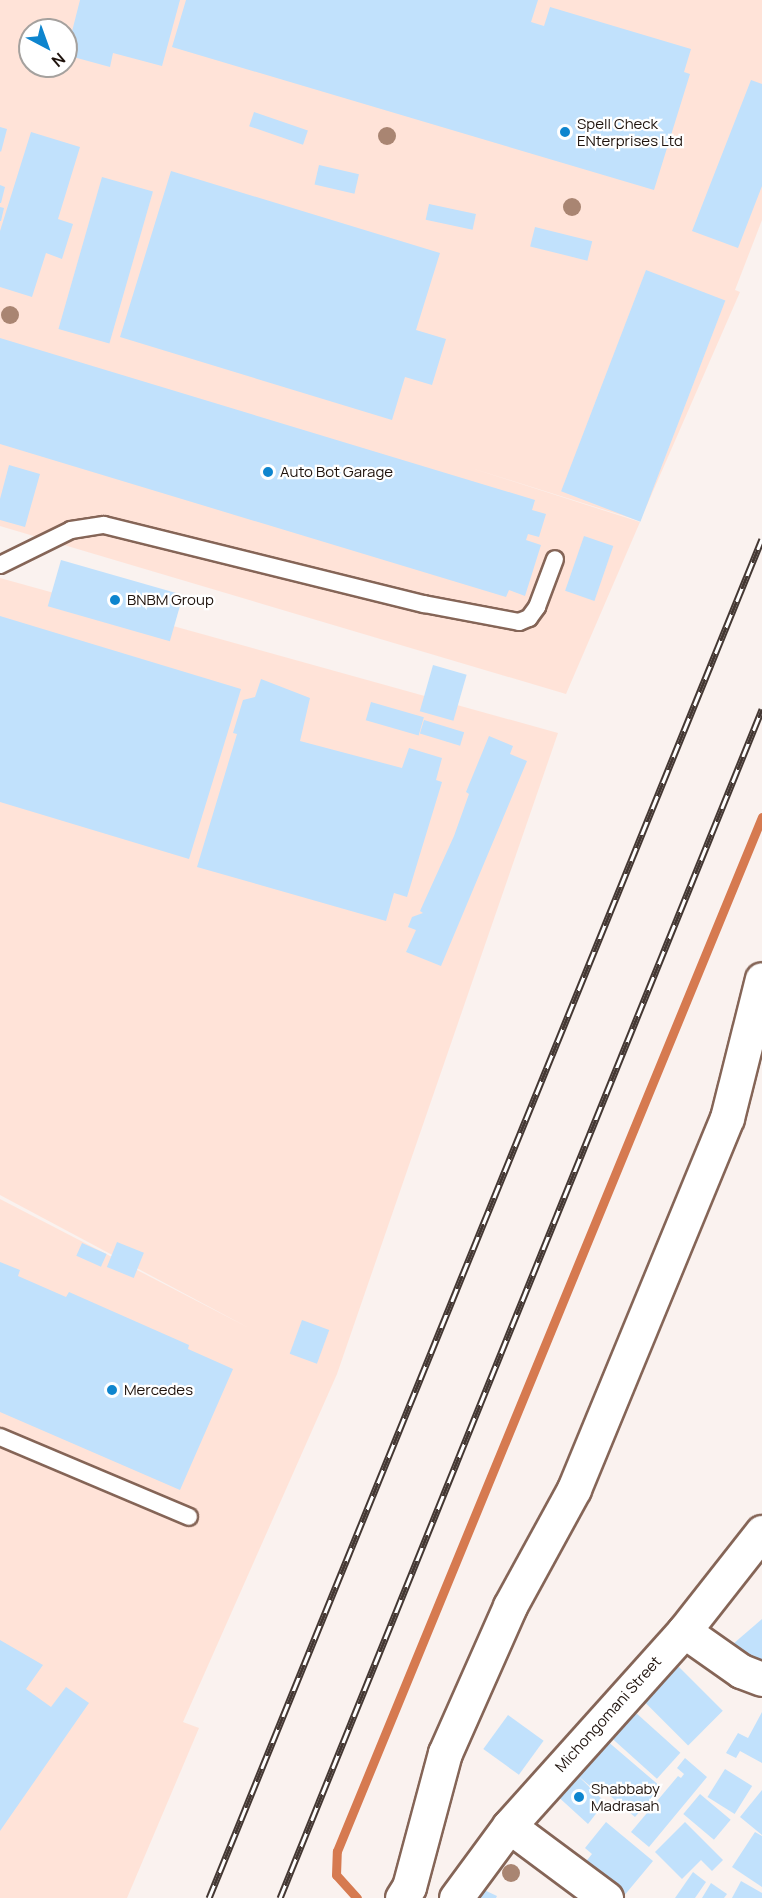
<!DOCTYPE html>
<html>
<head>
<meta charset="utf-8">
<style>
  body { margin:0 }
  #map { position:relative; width:762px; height:1898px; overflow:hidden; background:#faf2ef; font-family:Manrope,sans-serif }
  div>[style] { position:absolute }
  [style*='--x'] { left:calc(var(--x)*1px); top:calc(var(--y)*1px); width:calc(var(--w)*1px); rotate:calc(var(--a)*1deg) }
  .built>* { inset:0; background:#ffe3d8 }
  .stream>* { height:9px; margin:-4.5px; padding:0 4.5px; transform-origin:4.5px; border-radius:4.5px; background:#d67a50 }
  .building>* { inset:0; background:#c1e1fc; transform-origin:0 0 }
  .roads { filter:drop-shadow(2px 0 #856557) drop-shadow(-2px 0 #856557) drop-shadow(0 2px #856557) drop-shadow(0 -2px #856557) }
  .service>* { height:16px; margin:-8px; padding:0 8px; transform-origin:8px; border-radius:8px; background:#fff }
  .minor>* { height:33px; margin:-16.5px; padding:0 16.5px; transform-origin:16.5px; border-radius:16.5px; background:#fff }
  .rail>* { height:7px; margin-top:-3.5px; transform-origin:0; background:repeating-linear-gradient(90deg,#fff 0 14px,#443833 0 28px); box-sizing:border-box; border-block:2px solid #443833 }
  .trees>* { width:18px; height:18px; margin:-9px; border-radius:50%; background:#a98572 }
  .dots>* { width:16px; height:16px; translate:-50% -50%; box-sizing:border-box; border:3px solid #fff; border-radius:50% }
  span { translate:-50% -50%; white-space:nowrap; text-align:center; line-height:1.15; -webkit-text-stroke:4.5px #fff; paint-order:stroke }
  .poi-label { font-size:15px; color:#1f130d }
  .left { translate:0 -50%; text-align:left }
  .street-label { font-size:15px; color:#1f130d }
  .north { position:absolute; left:18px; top:18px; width:60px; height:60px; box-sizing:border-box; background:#fff; border:2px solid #a5a19e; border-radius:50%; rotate:139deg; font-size:16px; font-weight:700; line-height:24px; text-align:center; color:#1f130d }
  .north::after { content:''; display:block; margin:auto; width:21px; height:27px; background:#0e85ce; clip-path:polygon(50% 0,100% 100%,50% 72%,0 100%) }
</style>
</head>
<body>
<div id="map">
  <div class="built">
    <i style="clip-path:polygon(evenodd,0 0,762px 0,762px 220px,735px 290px,740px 292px,640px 521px,468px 467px,640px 522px,566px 694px,0 526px,0 0,30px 30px,66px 30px,66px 66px,30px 66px,30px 30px)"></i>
    <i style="clip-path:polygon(0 578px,558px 733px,337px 1374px,183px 1722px,199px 1728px,127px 1898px,0 1898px,0 1199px,249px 1328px,0 1195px)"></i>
  </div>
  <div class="stream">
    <i style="--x:357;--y:1898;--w:31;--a:-132"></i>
    <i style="--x:336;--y:1875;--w:24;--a:-88"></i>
    <i style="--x:337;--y:1851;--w:1118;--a:-67.66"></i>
  </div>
  <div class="building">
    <i style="clip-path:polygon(80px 0,180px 0,162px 66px,113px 53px,110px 67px,66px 55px)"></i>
    <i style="clip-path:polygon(186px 0,538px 0,531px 22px,544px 26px,550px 7px,691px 49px,684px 72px,690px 74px,654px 190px,172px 47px)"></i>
    <i style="clip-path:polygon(751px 80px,762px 84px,762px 186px,738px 248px,692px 231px)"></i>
    <i style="left:254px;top:112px;width:57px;height:15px;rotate:19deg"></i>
    <i style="clip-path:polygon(0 127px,7px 129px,1px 152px,0 151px)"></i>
    <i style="clip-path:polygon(31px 132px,80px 147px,58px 219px,73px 224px,62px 259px,46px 253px,32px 297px,0 287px,0 231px)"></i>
    <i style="left:319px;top:165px;width:41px;height:20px;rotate:13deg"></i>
    <i style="clip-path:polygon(171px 171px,440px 253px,416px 330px,446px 339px,432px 385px,405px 377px,392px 420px,120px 337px)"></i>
    <i style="left:102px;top:177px;width:53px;height:158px;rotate:16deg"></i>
    <i style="clip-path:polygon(0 185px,5px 187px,1px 203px,0 203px)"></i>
    <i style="left:429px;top:204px;width:48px;height:16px;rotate:12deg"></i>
    <i style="clip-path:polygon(0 207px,4px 208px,1px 221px,0 221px)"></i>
    <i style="left:535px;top:227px;width:59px;height:20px;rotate:14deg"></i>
    <i style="left:646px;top:270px;width:85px;height:237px;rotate:21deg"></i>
    <i style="clip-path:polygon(0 338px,535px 500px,532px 510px,546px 514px,539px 537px,528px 534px,526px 540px,541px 545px,525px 596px,509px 590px,506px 597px,0 444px)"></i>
    <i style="clip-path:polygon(9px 465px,40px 474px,25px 527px,0 520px,0 499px)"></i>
    <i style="left:584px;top:536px;width:31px;height:58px;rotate:19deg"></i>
    <i style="left:61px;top:560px;width:127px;height:48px;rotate:16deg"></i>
    <i style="clip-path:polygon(0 616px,241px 689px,189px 859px,0 802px)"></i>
    <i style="left:433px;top:665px;width:35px;height:48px;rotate:16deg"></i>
    <i style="clip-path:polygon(261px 679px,310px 698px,300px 741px,402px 768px,409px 748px,442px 758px,436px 780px,442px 782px,407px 897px,394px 893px,386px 921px,197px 867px,237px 734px,233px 733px,243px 700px,255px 697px)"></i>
    <i style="left:371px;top:702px;width:55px;height:19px;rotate:16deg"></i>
    <i style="left:424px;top:720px;width:42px;height:14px;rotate:17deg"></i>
    <i style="clip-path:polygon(489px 736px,513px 746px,510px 754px,527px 761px,441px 966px,406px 952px,416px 930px,408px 927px,412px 917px,423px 913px,420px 911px,454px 836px,469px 794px,466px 792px)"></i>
    <i style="left:117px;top:1242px;width:29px;height:27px;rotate:22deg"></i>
    <i style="left:82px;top:1243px;width:27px;height:14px;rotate:24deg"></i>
    <i style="clip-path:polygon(0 1262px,20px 1270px,18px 1276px,66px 1297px,69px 1292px,189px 1345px,188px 1349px,233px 1369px,180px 1490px,0 1412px)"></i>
    <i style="left:302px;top:1320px;width:29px;height:36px;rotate:20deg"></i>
    <i style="clip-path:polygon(762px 1619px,762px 1672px,733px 1644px)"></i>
    <i style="clip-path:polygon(0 1640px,43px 1665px,26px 1689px,51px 1707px,66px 1687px,89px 1703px,0 1831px)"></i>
    <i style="left:674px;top:1662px;width:69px;height:49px;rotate:45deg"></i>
    <i style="left:635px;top:1712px;width:61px;height:35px;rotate:42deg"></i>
    <i style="clip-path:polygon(762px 1712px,762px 1763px,740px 1751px,736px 1758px,726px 1753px,738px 1733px,748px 1738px)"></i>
    <i style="left:508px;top:1715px;width:44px;height:42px;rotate:36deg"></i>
    <i style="clip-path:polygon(599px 1734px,661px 1787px,635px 1817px,594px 1782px,590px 1786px,577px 1775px,605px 1802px,588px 1824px,554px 1793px)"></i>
    <i style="clip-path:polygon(685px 1758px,707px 1777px,649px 1847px,631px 1832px,678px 1776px,681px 1778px,684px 1774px,677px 1768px)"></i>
    <i style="left:725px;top:1769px;width:32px;height:33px;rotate:32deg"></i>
    <i style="clip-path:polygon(762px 1790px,762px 1835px,740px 1817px)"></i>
    <i style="left:700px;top:1794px;width:40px;height:26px;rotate:40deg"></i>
    <i style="clip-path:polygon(606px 1822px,653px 1861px,623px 1897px,584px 1864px,592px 1854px,585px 1848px)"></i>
    <i style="clip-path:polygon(685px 1822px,723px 1860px,712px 1871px,701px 1860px,682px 1879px,655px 1852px)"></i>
    <i style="clip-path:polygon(755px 1832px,762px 1836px,762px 1887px,732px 1867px)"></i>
    <i style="clip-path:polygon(693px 1872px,706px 1882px,695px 1898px,675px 1898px)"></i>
    <i style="clip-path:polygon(741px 1881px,762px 1893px,762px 1898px,732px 1898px)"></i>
    <i style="clip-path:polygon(711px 1883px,727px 1894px,724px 1898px,702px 1898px)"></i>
    <i style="clip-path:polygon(482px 1889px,497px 1896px,496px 1898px,478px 1898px)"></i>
  </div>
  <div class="roads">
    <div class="service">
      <i style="--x:0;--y:565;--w:79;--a:-26.2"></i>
      <i style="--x:71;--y:530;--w:33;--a:-9"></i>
      <i style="--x:104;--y:525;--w:330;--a:13.9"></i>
      <i style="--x:424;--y:604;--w:97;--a:10.7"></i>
      <i style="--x:519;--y:622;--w:11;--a:-22"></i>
      <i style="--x:529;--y:618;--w:14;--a:-54"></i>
      <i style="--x:537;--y:607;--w:51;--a:-69.4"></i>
      <i style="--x:0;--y:1437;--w:205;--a:22.9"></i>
    </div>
    <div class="minor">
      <i style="--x:684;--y:1631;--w:70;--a:35.1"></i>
      <i style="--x:741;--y:1671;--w:22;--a:21"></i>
      <i style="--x:509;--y:1826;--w:121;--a:36.6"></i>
      <i style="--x:402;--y:1898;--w:13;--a:-58"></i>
      <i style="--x:409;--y:1887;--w:139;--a:-75"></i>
      <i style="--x:445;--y:1753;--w:161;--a:-66.1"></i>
      <i style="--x:510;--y:1606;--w:133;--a:-61.3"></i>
      <i style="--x:574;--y:1489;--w:401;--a:-67.6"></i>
      <i style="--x:727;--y:1118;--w:143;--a:-75.9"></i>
      <i style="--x:456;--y:1898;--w:89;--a:-53.6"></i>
      <i style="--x:509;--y:1826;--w:262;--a:-48.1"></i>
      <i style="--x:684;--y:1631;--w:126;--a:-51.8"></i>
    </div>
  </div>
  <div class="rail">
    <i style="--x:209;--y:1898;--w:1467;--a:-67.86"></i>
    <i style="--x:280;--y:1898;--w:1283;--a:-67.93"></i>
  </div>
  <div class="trees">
    <i style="left:387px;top:136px"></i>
    <i style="left:572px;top:207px"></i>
    <i style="left:10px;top:315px"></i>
    <i style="left:511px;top:1873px"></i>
  </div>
  <div class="dots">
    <i style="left:565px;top:132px;background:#0e85ce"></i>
    <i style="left:268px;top:472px;background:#0e85ce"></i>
    <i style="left:115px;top:600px;background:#0e85ce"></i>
    <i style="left:112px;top:1390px;background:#0e85ce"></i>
    <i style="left:579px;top:1797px;background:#0e85ce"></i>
  </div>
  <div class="poi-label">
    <span class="left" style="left:577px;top:132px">Spell Check<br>ENterprises Ltd</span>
    <span class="left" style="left:280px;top:472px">Auto Bot Garage</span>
    <span class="left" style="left:127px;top:600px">BNBM Group</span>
    <span class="left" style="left:124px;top:1390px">Mercedes</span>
    <span class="left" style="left:591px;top:1797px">Shabbaby<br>Madrasah</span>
  </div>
  <div class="street-label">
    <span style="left:608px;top:1714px;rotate:-48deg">Michongomani Street</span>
  </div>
  <div class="north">N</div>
</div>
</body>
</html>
